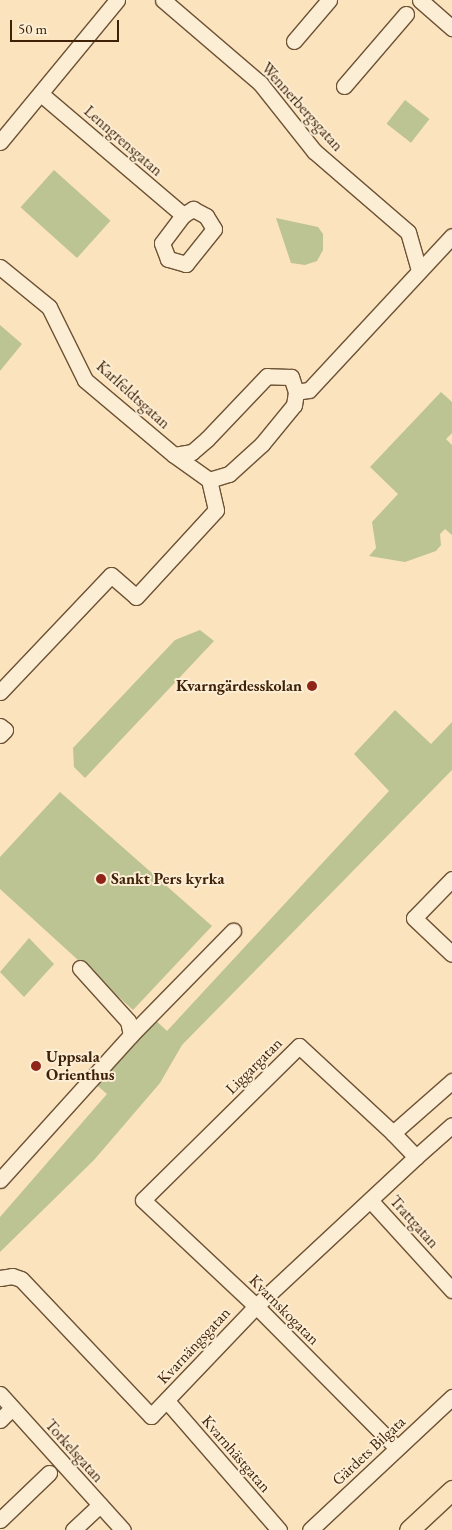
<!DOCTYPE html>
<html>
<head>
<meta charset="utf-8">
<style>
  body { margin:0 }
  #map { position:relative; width:452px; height:1530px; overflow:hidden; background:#fbe3be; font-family:"EB Garamond",serif }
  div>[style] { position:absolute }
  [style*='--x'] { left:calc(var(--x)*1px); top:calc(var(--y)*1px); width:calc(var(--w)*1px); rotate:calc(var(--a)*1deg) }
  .green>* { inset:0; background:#bcc493; transform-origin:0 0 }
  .roads { filter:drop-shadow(1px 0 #6d5234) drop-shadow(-1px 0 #6d5234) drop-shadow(0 1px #6d5234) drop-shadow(0 -1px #6d5234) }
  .minor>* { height:15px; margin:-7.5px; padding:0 7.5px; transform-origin:7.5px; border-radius:7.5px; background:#fcedd5 }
  .major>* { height:19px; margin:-9.5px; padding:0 9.5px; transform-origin:9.5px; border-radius:9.5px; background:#fbe3be }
  .dots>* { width:14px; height:14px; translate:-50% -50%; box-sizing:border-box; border:2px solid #fcedd5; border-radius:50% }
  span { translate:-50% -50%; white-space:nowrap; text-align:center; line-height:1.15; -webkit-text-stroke:4px #fcedd5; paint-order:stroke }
  .street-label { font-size:16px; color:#3e2106 }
  .poi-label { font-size:16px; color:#3e2106; font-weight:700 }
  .right { translate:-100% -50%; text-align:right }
  .left { translate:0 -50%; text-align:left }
  .scale { position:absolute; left:10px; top:20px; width:109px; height:22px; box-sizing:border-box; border:2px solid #3e2106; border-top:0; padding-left:6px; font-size:15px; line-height:18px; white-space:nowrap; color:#3e2106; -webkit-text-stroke:4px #fcedd5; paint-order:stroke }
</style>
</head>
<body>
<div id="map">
  <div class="green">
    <i style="left:405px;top:100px;width:31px;height:30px;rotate:38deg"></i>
    <i style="left:54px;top:170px;width:76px;height:50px;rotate:42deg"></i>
    <i style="clip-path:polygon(276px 218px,318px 227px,323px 234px,323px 250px,317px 261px,305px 265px,291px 263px)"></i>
    <i style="clip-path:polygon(0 325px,22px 344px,0 371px)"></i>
    <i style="clip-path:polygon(441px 392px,452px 402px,452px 433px,446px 439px,452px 445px,452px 535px,445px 529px,440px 534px,441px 545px,436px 551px,405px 562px,369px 556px,376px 548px,372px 522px,398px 494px,370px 467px)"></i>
    <i style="clip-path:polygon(200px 630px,214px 641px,85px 778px,74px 767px,73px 748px,175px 640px)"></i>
    <i style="clip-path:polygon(395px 710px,431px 744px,452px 722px,452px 770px,182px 1045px,160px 1083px,94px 1160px,0 1252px,0 1217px,107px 1094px,91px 1080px,151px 1016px,167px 1031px,389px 791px,354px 754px)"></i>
    <i style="clip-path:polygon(60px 792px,212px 926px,133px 1010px,0 889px,0 857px)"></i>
    <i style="clip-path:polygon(29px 938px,54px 964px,24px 997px,0 972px)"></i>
  </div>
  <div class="roads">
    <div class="minor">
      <i style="--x:163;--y:0;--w:128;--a:40.6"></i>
      <i style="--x:260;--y:83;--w:87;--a:51.5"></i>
      <i style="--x:314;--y:151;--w:124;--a:40.8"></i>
      <i style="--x:408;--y:232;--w:40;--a:74"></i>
      <i style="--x:420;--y:0;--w:43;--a:41.2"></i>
      <i style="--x:294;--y:41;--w:54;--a:-49.5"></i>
      <i style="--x:344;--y:86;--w:95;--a:-49.3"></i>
      <i style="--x:41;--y:94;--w:187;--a:40.4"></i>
      <i style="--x:183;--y:215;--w:12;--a:-31"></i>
      <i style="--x:193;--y:209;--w:15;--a:28"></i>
      <i style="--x:206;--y:216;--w:15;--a:58"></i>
      <i style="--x:214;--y:229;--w:45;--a:128.7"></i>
      <i style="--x:186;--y:264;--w:19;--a:-164"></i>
      <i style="--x:168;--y:259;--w:17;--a:-111"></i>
      <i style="--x:162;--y:243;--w:35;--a:-53"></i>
      <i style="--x:0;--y:142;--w:184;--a:-50.5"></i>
      <i style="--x:0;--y:267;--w:63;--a:39.2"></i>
      <i style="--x:49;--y:307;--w:81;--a:63.7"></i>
      <i style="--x:85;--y:380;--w:116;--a:40.1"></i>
      <i style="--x:174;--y:455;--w:43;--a:35.5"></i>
      <i style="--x:209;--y:480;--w:21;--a:-17"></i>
      <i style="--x:229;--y:474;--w:45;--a:-42.3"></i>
      <i style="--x:262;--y:444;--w:50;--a:-50.6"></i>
      <i style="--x:294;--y:405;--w:13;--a:-81"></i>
      <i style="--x:296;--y:392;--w:16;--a:-108"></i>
      <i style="--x:291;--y:377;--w:24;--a:-178"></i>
      <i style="--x:267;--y:376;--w:87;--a:133.6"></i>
      <i style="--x:207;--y:439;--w:20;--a:139"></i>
      <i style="--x:192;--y:452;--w:18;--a:171"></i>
      <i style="--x:296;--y:392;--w:13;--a:-9"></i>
      <i style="--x:309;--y:390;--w:210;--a:-47.1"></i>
      <i style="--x:0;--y:692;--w:161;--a:-46.5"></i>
      <i style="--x:111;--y:575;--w:33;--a:41"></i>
      <i style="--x:136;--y:597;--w:118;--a:-47.4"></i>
      <i style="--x:216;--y:510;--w:31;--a:-103"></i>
      <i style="--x:0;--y:726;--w:6;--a:39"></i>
      <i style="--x:5;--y:730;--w:7;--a:135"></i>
      <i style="--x:452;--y:879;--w:54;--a:134.3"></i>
      <i style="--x:414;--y:918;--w:52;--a:43.5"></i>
      <i style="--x:80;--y:968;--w:72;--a:47.8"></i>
      <i style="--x:128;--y:1021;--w:14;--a:78"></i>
      <i style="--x:393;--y:1133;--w:128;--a:-137.2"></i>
      <i style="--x:299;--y:1046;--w:219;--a:135.4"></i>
      <i style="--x:143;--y:1200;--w:155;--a:43.2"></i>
      <i style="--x:256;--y:1306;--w:200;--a:45.2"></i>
      <i style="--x:416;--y:1157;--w:48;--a:-41.6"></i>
      <i style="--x:0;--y:1180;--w:195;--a:-47.9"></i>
      <i style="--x:131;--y:1035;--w:146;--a:-45.6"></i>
      <i style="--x:370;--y:1200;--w:122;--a:47.7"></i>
      <i style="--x:0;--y:1278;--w:12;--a:-9"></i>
      <i style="--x:12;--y:1276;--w:9;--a:18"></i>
      <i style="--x:21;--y:1279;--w:189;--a:46.5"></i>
      <i style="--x:151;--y:1416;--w:152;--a:-46.3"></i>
      <i style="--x:256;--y:1306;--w:219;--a:-43"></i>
      <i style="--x:416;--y:1157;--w:33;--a:-134"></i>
      <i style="--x:393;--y:1133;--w:79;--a:-41.4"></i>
      <i style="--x:0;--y:1394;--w:183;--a:47.9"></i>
      <i style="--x:167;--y:1401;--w:171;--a:49"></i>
      <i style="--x:0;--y:1420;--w:17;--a:-45"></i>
      <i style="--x:0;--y:1520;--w:68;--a:-43.8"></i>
      <i style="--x:73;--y:1530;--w:37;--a:-43"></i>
      <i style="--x:310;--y:1530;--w:195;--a:-43.1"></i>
    </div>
    <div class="major">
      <i style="--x:409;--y:1530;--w:59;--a:-42.9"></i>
    </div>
  </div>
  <div class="dots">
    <i style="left:312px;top:686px;background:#8f2418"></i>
    <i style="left:101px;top:879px;background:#8f2418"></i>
    <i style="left:36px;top:1066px;background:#8f2418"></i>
  </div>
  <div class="street-label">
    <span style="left:302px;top:107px;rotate:48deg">Wennerbergsgatan</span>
    <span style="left:123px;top:141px;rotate:41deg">Lenngrensgatan</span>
    <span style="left:133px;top:395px;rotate:42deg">Karlfeldtsgatan</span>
    <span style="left:254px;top:1066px;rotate:-45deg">Liggargatan</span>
    <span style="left:414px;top:1222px;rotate:48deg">Trattgatan</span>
    <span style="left:284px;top:1310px;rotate:45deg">Kvarnskogatan</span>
    <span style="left:194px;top:1346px;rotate:-47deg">Kvarnängsgatan</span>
    <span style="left:74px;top:1451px;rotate:48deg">Torkelsgatan</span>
    <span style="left:369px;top:1451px;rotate:-43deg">Gärdets Bilgata</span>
    <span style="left:236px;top:1454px;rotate:49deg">Kvarnhästgatan</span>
  </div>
  <div class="poi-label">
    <span class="right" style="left:302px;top:686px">Kvarngärdesskolan</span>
    <span class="left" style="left:111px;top:879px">Sankt Pers kyrka</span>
    <span class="left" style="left:46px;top:1066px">Uppsala<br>Orienthus</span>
  </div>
  <div class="scale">50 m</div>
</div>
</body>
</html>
